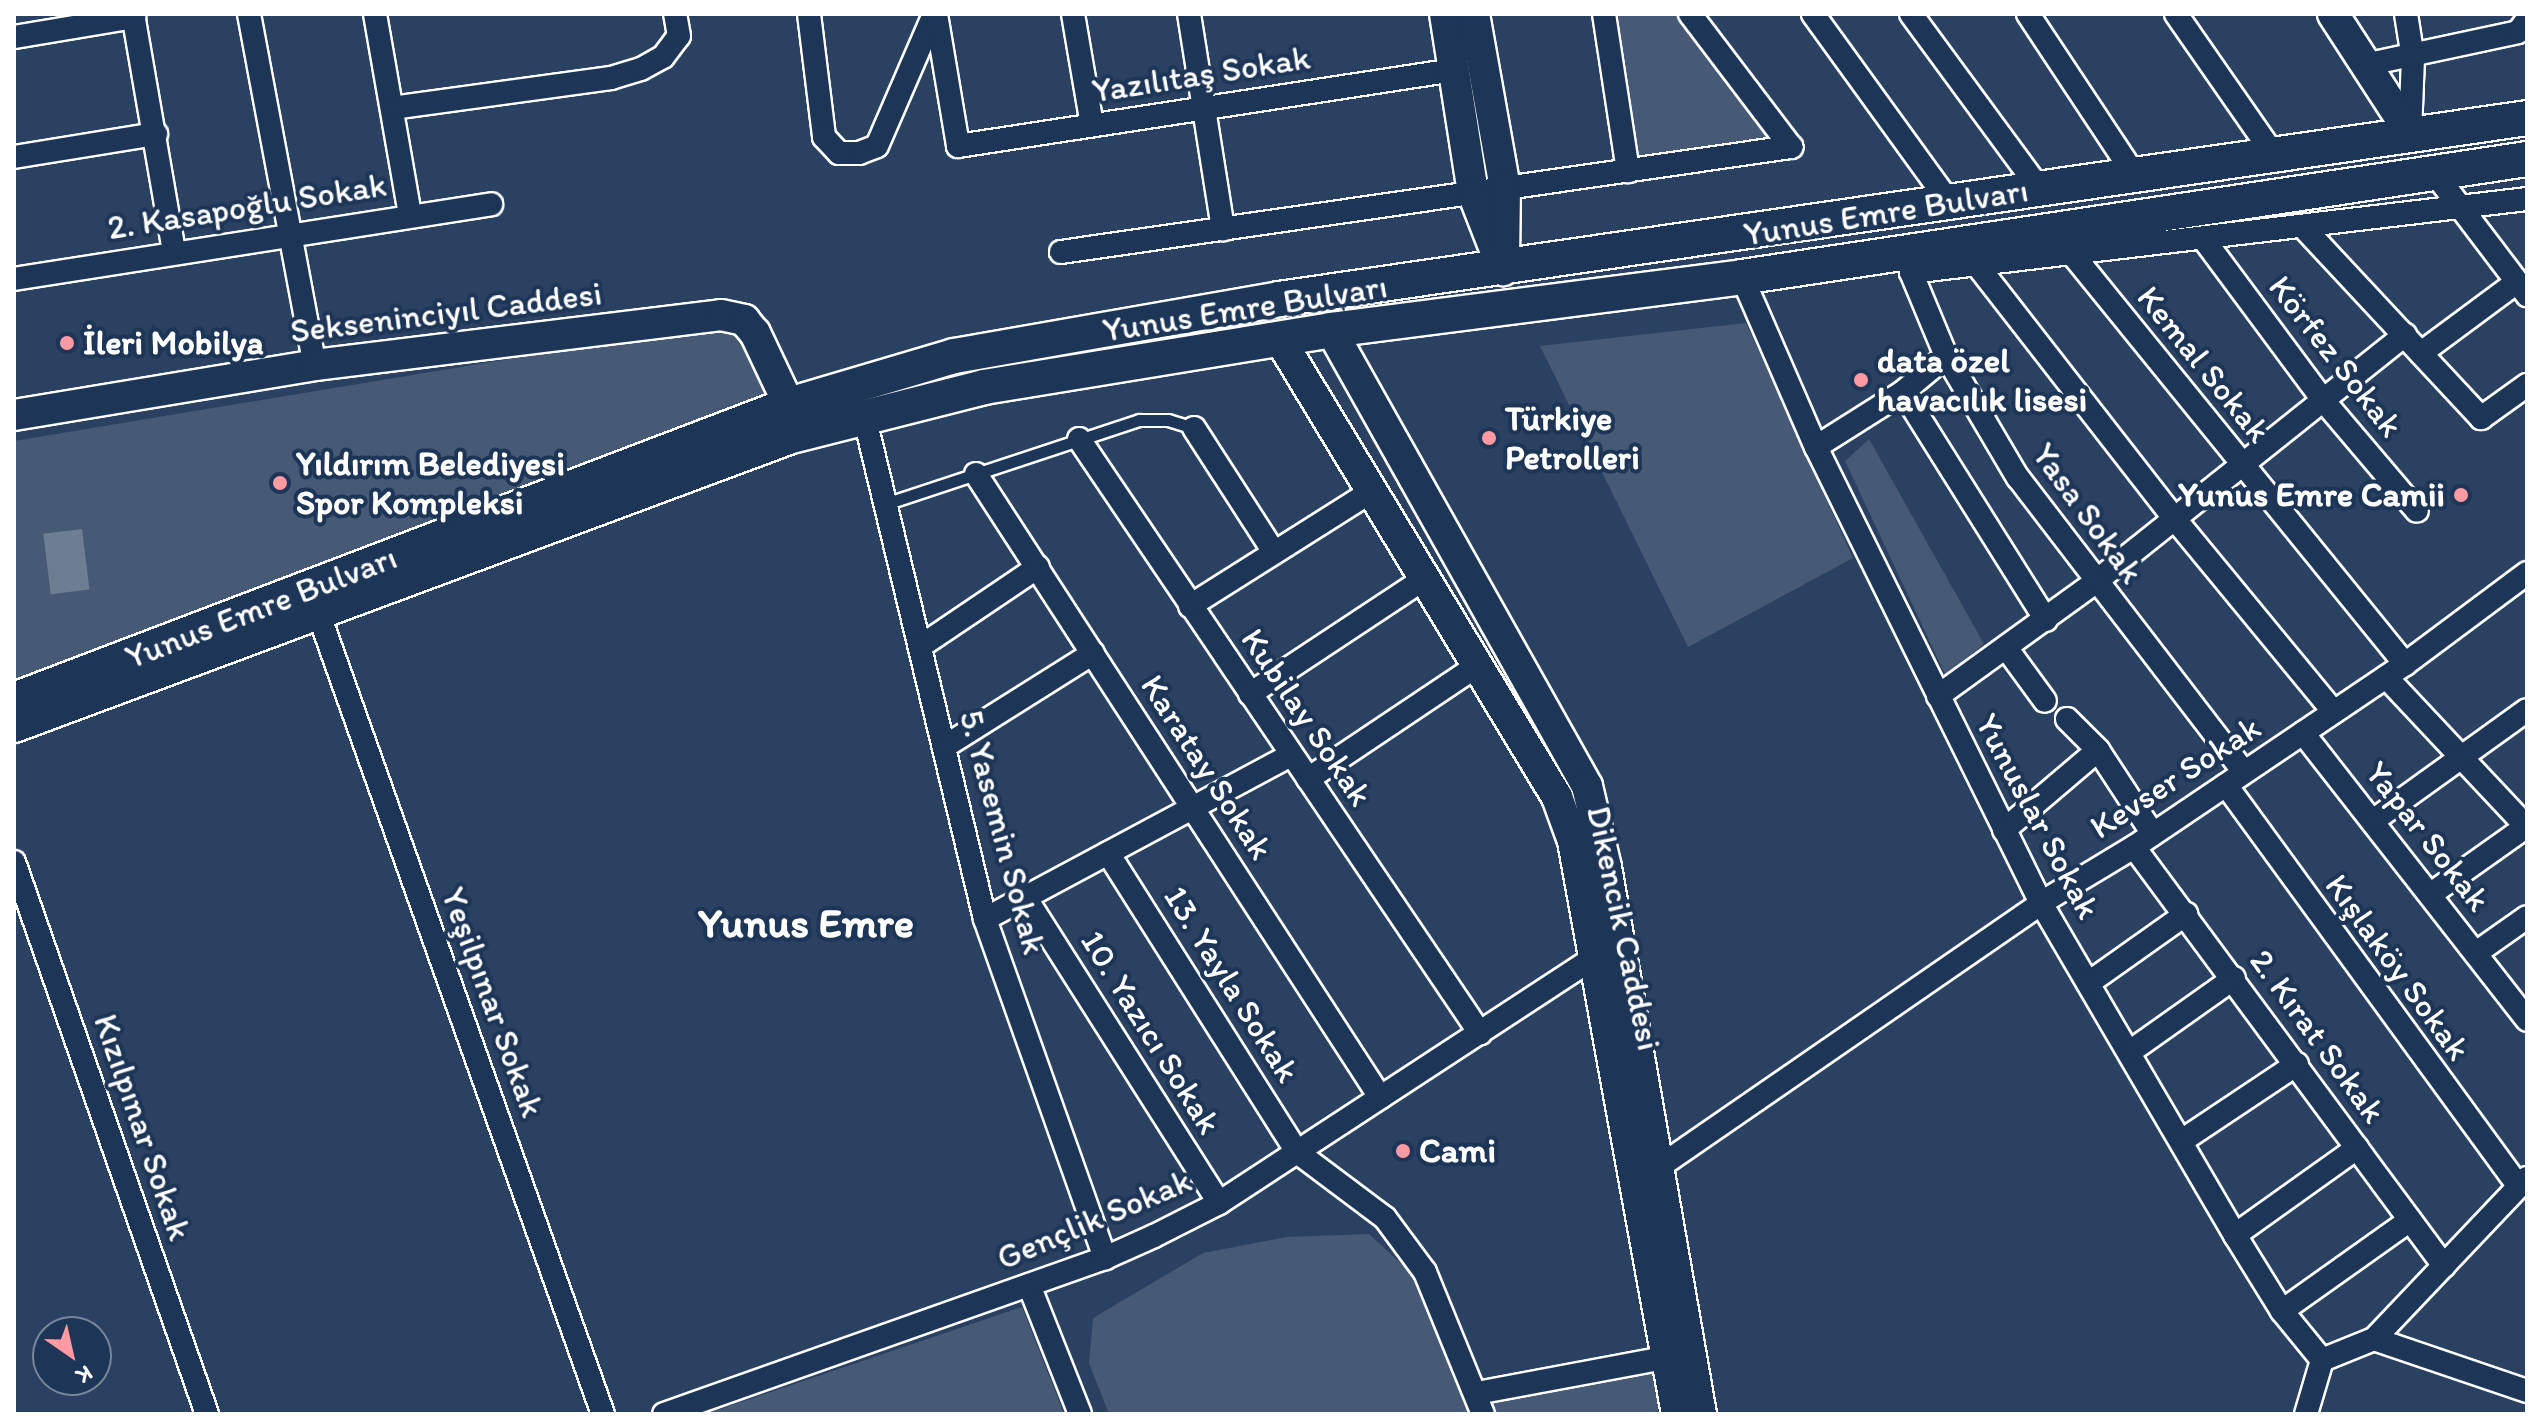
<!DOCTYPE html>
<html>
<head>
<meta charset="utf-8">
<style>
  body { margin:0 }
  #map { position:relative; width:2541px; height:1428px; overflow:hidden; background:#2a4161; font-family:Itim,sans-serif }
  div>[style] { position:absolute }
  [style*='--x'] { left:calc(var(--x)*1px); top:calc(var(--y)*1px); width:calc(var(--w)*1px); rotate:calc(var(--a)*1deg) }
  .green>* { inset:0; background:#465975 }
  .water>* { inset:0; background:#6d7d92; transform-origin:0 0 }
  .roads { filter:drop-shadow(2px 0 #fff) drop-shadow(-2px 0 #fff) drop-shadow(0 2px #fff) drop-shadow(0 -2px #fff) }
  .service>* { height:11px; margin:-5.5px; padding:0 5.5px; transform-origin:5.5px; border-radius:5.5px; background:#1d3557 }
  .minor>* { height:22px; margin:-11px; padding:0 11px; transform-origin:11px; border-radius:11px; background:#1d3557 }
  .secondary>* { height:30px; margin:-15px; padding:0 15px; transform-origin:15px; border-radius:15px; background:#1d3557 }
  .primary>* { height:34px; margin:-17px; padding:0 17px; transform-origin:17px; border-radius:17px; background:#1d3557 }
  .dots>* { width:22px; height:22px; translate:-50% -50%; box-sizing:border-box; border:4px solid #1d3557; border-radius:50% }
  span { translate:-50% -50%; white-space:nowrap; text-align:center; line-height:1.15; -webkit-text-stroke:8px #1d3557; paint-order:stroke }
  .street-label { font-size:34px; color:#fff }
  .poi-label { font-size:34px; color:#fff; font-weight:700 }
  .left { translate:0 -50%; text-align:left }
  .right { translate:-100% -50%; text-align:right }
  .district-label { font-size:42px; color:#fff; font-weight:700 }
  .frame { position:absolute; inset:0; border:16px solid #fff; pointer-events:none }
  .north { position:absolute; left:32px; top:1316px; width:80px; height:80px; box-sizing:border-box; background:#1d3557; border:2px solid #77869a; border-radius:50%; rotate:146deg; font-size:22px; font-weight:700; line-height:32px; text-align:center; color:#fff }
  .north::after { content:''; display:block; margin:auto; width:28px; height:36px; background:#ff9aa2; clip-path:polygon(50% 0,100% 100%,50% 72%,0 100%) }
</style>
</head>
<body>
<div id="map">
  <div class="green">
    <i style="clip-path:polygon(1612px 14px,1677px 14px,1775px 142px,1634px 162px)"></i>
    <i style="clip-path:polygon(1746px 323px,1853px 558px,1688px 647px,1540px 346px)"></i>
    <i style="clip-path:polygon(738px 326px,776px 398px,14px 681px,14px 441px,556px 351px)"></i>
    <i style="clip-path:polygon(1869px 439px,1984px 644px,1945px 674px,1845px 461px)"></i>
    <i style="clip-path:polygon(1369px 1234px,1420px 1281px,1487px 1394px,1656px 1364px,1658px 1414px,1109px 1414px,1089px 1363px,1093px 1318px,1203px 1253px,1287px 1237px)"></i>
    <i style="clip-path:polygon(1022px 1307px,1064px 1414px,706px 1414px)"></i>
  </div>
  <div class="water">
    <i style="left:82px;top:529px;width:61px;height:39px;rotate:83deg"></i>
  </div>
  <div class="roads">
    <div class="service">
      <i style="--x:885;--y:504;--w:268;--a:-18.3"></i>
      <i style="--x:1139;--y:420;--w:29;--a:0"></i>
      <i style="--x:1168;--y:420;--w:27;--a:17"></i>
    </div>
    <div class="minor">
      <i style="--x:133;--y:14;--w:241;--a:80.2"></i>
      <i style="--x:249;--y:14;--w:357;--a:79.4"></i>
      <i style="--x:375;--y:14;--w:204;--a:80.1"></i>
      <i style="--x:809;--y:14;--w:124;--a:83"></i>
      <i style="--x:824;--y:137;--w:22;--a:47"></i>
      <i style="--x:839;--y:153;--w:20;--a:0"></i>
      <i style="--x:859;--y:153;--w:19;--a:-21"></i>
      <i style="--x:877;--y:146;--w:144;--a:-66.6"></i>
      <i style="--x:936;--y:14;--w:134;--a:80.5"></i>
      <i style="--x:958;--y:146;--w:502;--a:-8.71"></i>
      <i style="--x:1073;--y:14;--w:113;--a:80.3"></i>
      <i style="--x:1189;--y:14;--w:218;--a:81"></i>
      <i style="--x:1604;--y:14;--w:159;--a:81.3"></i>
      <i style="--x:1813;--y:14;--w:233;--a:54.1"></i>
      <i style="--x:1911;--y:14;--w:216;--a:53.7"></i>
      <i style="--x:2028;--y:14;--w:192;--a:56.5"></i>
      <i style="--x:2176;--y:14;--w:172;--a:55.2"></i>
      <i style="--x:2406;--y:14;--w:45;--a:81"></i>
      <i style="--x:2413;--y:58;--w:75;--a:92.3"></i>
      <i style="--x:14;--y:37;--w:122;--a:-9.5"></i>
      <i style="--x:2369;--y:64;--w:152;--a:-12.1"></i>
      <i style="--x:2518;--y:32;--w:15;--a:-53"></i>
      <i style="--x:392;--y:108;--w:221;--a:-7.8"></i>
      <i style="--x:611;--y:78;--w:31;--a:-17"></i>
      <i style="--x:641;--y:69;--w:25;--a:-29"></i>
      <i style="--x:663;--y:57;--w:26;--a:-53"></i>
      <i style="--x:679;--y:36;--w:22;--a:-100"></i>
      <i style="--x:14;--y:157;--w:144;--a:-9.2"></i>
      <i style="--x:2433;--y:171;--w:156;--a:52.8"></i>
      <i style="--x:2304;--y:228;--w:260;--a:47"></i>
      <i style="--x:2481;--y:418;--w:57;--a:-35.7"></i>
      <i style="--x:2205;--y:241;--w:198;--a:53.4"></i>
      <i style="--x:2323;--y:400;--w:145;--a:49.7"></i>
      <i style="--x:1061;--y:252;--w:738;--a:-8.19"></i>
      <i style="--x:1791;--y:147;--w:167;--a:-127.2"></i>
      <i style="--x:2073;--y:255;--w:527;--a:50.93"></i>
      <i style="--x:1977;--y:265;--w:321;--a:52.1"></i>
      <i style="--x:2174;--y:518;--w:251;--a:50.5"></i>
      <i style="--x:1742;--y:277;--w:185;--a:66.5"></i>
      <i style="--x:1816;--y:447;--w:508;--a:63.74"></i>
      <i style="--x:2041;--y:903;--w:385;--a:59.7"></i>
      <i style="--x:2235;--y:1235;--w:89;--a:58.3"></i>
      <i style="--x:2282;--y:1311;--w:63;--a:50.8"></i>
      <i style="--x:14;--y:279;--w:483;--a:-8.9"></i>
      <i style="--x:2421;--y:353;--w:119;--a:-36.5"></i>
      <i style="--x:1903;--y:392;--w:269;--a:57.9"></i>
      <i style="--x:864;--y:415;--w:518;--a:76.5"></i>
      <i style="--x:985;--y:919;--w:360;--a:70.5"></i>
      <i style="--x:1194;--y:428;--w:148;--a:57.2"></i>
      <i style="--x:1079;--y:439;--w:717;--a:55.98"></i>
      <i style="--x:1816;--y:447;--w:103;--a:-32.3"></i>
      <i style="--x:1903;--y:392;--w:56;--a:-39.9"></i>
      <i style="--x:976;--y:474;--w:743;--a:57.04"></i>
      <i style="--x:1190;--y:606;--w:213;--a:-32.3"></i>
      <i style="--x:318;--y:612;--w:851;--a:70.44"></i>
      <i style="--x:921;--y:646;--w:141;--a:-34"></i>
      <i style="--x:2007;--y:649;--w:64;--a:53.8"></i>
      <i style="--x:2386;--y:677;--w:206;--a:46.8"></i>
      <i style="--x:1250;--y:694;--w:206;--a:-33.5"></i>
      <i style="--x:1938;--y:696;--w:193;--a:-35.9"></i>
      <i style="--x:2094;--y:583;--w:398;--a:-38.6"></i>
      <i style="--x:2067;--y:719;--w:44;--a:45"></i>
      <i style="--x:2098;--y:750;--w:100;--a:56.8"></i>
      <i style="--x:2303;--y:733;--w:364;--a:52"></i>
      <i style="--x:944;--y:747;--w:176;--a:-32.2"></i>
      <i style="--x:2244;--y:772;--w:371;--a:-127.5"></i>
      <i style="--x:2018;--y:478;--w:142;--a:-120.5"></i>
      <i style="--x:1946;--y:356;--w:91;--a:-112.6"></i>
      <i style="--x:1911;--y:272;--w:620;--a:-6.76"></i>
      <i style="--x:1308;--y:779;--w:203;--a:-33.8"></i>
      <i style="--x:2226;--y:785;--w:497;--a:53.9"></i>
      <i style="--x:2374;--y:820;--w:188;--a:-35.7"></i>
      <i style="--x:2004;--y:830;--w:123;--a:-40.4"></i>
      <i style="--x:2134;--y:847;--w:521;--a:53.5"></i>
      <i style="--x:1108;--y:853;--w:354;--a:57.7"></i>
      <i style="--x:1297;--y:1152;--w:110;--a:36.9"></i>
      <i style="--x:1385;--y:1218;--w:67;--a:53.5"></i>
      <i style="--x:1425;--y:1272;--w:153;--a:67.8"></i>
      <i style="--x:14;--y:862;--w:585;--a:70.73"></i>
      <i style="--x:2431;--y:894;--w:118;--a:-35.3"></i>
      <i style="--x:1025;--y:897;--w:362;--a:57.6"></i>
      <i style="--x:985;--y:919;--w:347;--a:-28.2"></i>
      <i style="--x:2476;--y:953;--w:62;--a:-35.2"></i>
      <i style="--x:2090;--y:982;--w:118;--a:-35.3"></i>
      <i style="--x:2131;--y:1051;--w:126;--a:-35.3"></i>
      <i style="--x:2183;--y:1140;--w:137;--a:-33.7"></i>
      <i style="--x:1659;--y:1167;--w:464;--a:-34.6"></i>
      <i style="--x:2041;--y:903;--w:109;--a:-31.1"></i>
      <i style="--x:2134;--y:847;--w:327;--a:-34"></i>
      <i style="--x:2405;--y:664;--w:152;--a:-36.7"></i>
      <i style="--x:2235;--y:1235;--w:150;--a:-35.5"></i>
      <i style="--x:1029;--y:1285;--w:139;--a:68.4"></i>
      <i style="--x:2282;--y:1311;--w:157;--a:-35.4"></i>
      <i style="--x:2374;--y:1339;--w:162;--a:18.8"></i>
      <i style="--x:1477;--y:1393;--w:195;--a:-10.6"></i>
      <i style="--x:664;--y:1414;--w:468;--a:-19.5"></i>
      <i style="--x:1105;--y:1258;--w:54;--a:-24.2"></i>
      <i style="--x:1154;--y:1236;--w:73;--a:-26.9"></i>
      <i style="--x:1219;--y:1203;--w:448;--a:-33.2"></i>
      <i style="--x:2306;--y:1414;--w:56;--a:-73.5"></i>
      <i style="--x:2322;--y:1360;--w:56;--a:-22"></i>
      <i style="--x:2374;--y:1339;--w:222;--a:-46.5"></i>
    </div>
    <div class="secondary">
      <i style="--x:1445;--y:14;--w:181;--a:81.1"></i>
      <i style="--x:1473;--y:193;--w:83;--a:68.7"></i>
      <i style="--x:1474;--y:14;--w:177;--a:79.9"></i>
      <i style="--x:1505;--y:188;--w:68;--a:90.8"></i>
      <i style="--x:2333;--y:14;--w:142;--a:57.1"></i>
      <i style="--x:1331;--y:330;--w:523;--a:60.69"></i>
      <i style="--x:1587;--y:786;--w:83;--a:76.8"></i>
      <i style="--x:1606;--y:867;--w:555;--a:80.15"></i>
      <i style="--x:1279;--y:338;--w:537;--a:58.8"></i>
      <i style="--x:1557;--y:797;--w:47;--a:70"></i>
      <i style="--x:1573;--y:841;--w:582;--a:79.71"></i>
      <i style="--x:14;--y:415;--w:305;--a:-9.4"></i>
      <i style="--x:315;--y:365;--w:409;--a:-7"></i>
      <i style="--x:721;--y:315;--w:24;--a:12"></i>
      <i style="--x:744;--y:320;--w:17;--a:50"></i>
      <i style="--x:755;--y:333;--w:80;--a:64.7"></i>
    </div>
    <div class="primary">
      <i style="--x:14;--y:700;--w:829;--a:-20.84"></i>
      <i style="--x:789;--y:405;--w:172;--a:-16.5"></i>
      <i style="--x:954;--y:356;--w:330;--a:-9.9"></i>
      <i style="--x:1279;--y:299;--w:1261;--a:-8.25"></i>
      <i style="--x:14;--y:725;--w:829;--a:-20.4"></i>
      <i style="--x:791;--y:436;--w:199;--a:-14.2"></i>
      <i style="--x:984;--y:387;--w:352;--a:-9.3"></i>
      <i style="--x:1331;--y:330;--w:414;--a:-7.3"></i>
      <i style="--x:1742;--y:277;--w:794;--a:-8.55"></i>
    </div>
  </div>
  <div class="dots">
    <i style="left:67px;top:343px;background:#ff9aa2"></i>
    <i style="left:1861px;top:380px;background:#ff9aa2"></i>
    <i style="left:1489px;top:438px;background:#ff9aa2"></i>
    <i style="left:280px;top:483px;background:#ff9aa2"></i>
    <i style="left:2461px;top:495px;background:#ff9aa2"></i>
    <i style="left:1403px;top:1151px;background:#ff9aa2"></i>
  </div>
  <div class="street-label">
    <span style="left:1201px;top:74px;rotate:-9deg">Yazılıtaş Sokak</span>
    <span style="left:247px;top:206px;rotate:-9deg">2. Kasapoğlu Sokak</span>
    <span style="left:1886px;top:212px;rotate:-9deg">Yunus Emre Bulvarı</span>
    <span style="left:1245px;top:308px;rotate:-9deg">Yunus Emre Bulvarı</span>
    <span style="left:446px;top:312px;rotate:-7deg">Sekseninciyıl Caddesi</span>
    <span style="left:2336px;top:356px;rotate:52deg">Körfez Sokak</span>
    <span style="left:2204px;top:364px;rotate:51deg">Kemal Sokak</span>
    <span style="left:2088px;top:513px;rotate:54deg">Yasa Sokak</span>
    <span style="left:261px;top:607px;rotate:-21deg">Yunus Emre Bulvarı</span>
    <span style="left:1307px;top:717px;rotate:56deg">Kubilay Sokak</span>
    <span style="left:1207px;top:767px;rotate:57deg">Karatay Sokak</span>
    <span style="left:2175px;top:777px;rotate:-33deg">Kevser Sokak</span>
    <span style="left:2038px;top:816px;rotate:62deg">Yunuslar Sokak</span>
    <span style="left:1003px;top:832px;rotate:75deg">5. Yasemin Sokak</span>
    <span style="left:2428px;top:836px;rotate:52deg">Yapar Sokak</span>
    <span style="left:1624px;top:928px;rotate:78deg">Dikencik Caddesi</span>
    <span style="left:2398px;top:967px;rotate:54deg">Kışlaköy Sokak</span>
    <span style="left:1232px;top:984px;rotate:58deg">13. Yayla Sokak</span>
    <span style="left:493px;top:1002px;rotate:70deg">Yeşilpınar Sokak</span>
    <span style="left:1151px;top:1032px;rotate:58deg">10. Yazıcı Sokak</span>
    <span style="left:2318px;top:1036px;rotate:54deg">2. Kırat Sokak</span>
    <span style="left:143px;top:1127px;rotate:71deg">Kızılpınar Sokak</span>
    <span style="left:1094px;top:1219px;rotate:-23deg">Gençlik Sokak</span>
  </div>
  <div class="poi-label">
    <span class="left" style="left:83px;top:343px">İleri Mobilya</span>
    <span class="left" style="left:1877px;top:380px">data özel<br>havacılık lisesi</span>
    <span class="left" style="left:1505px;top:438px">Türkiye<br>Petrolleri</span>
    <span class="left" style="left:296px;top:483px">Yıldırım Belediyesi<br>Spor Kompleksi</span>
    <span class="right" style="left:2445px;top:495px">Yunus Emre Camii</span>
    <span class="left" style="left:1419px;top:1151px">Cami</span>
  </div>
  <div class="district-label">
    <span style="left:806px;top:923px">Yunus Emre</span>
  </div>
  <div class="frame"></div>
  <div class="north">K</div>
</div>
</body>
</html>
